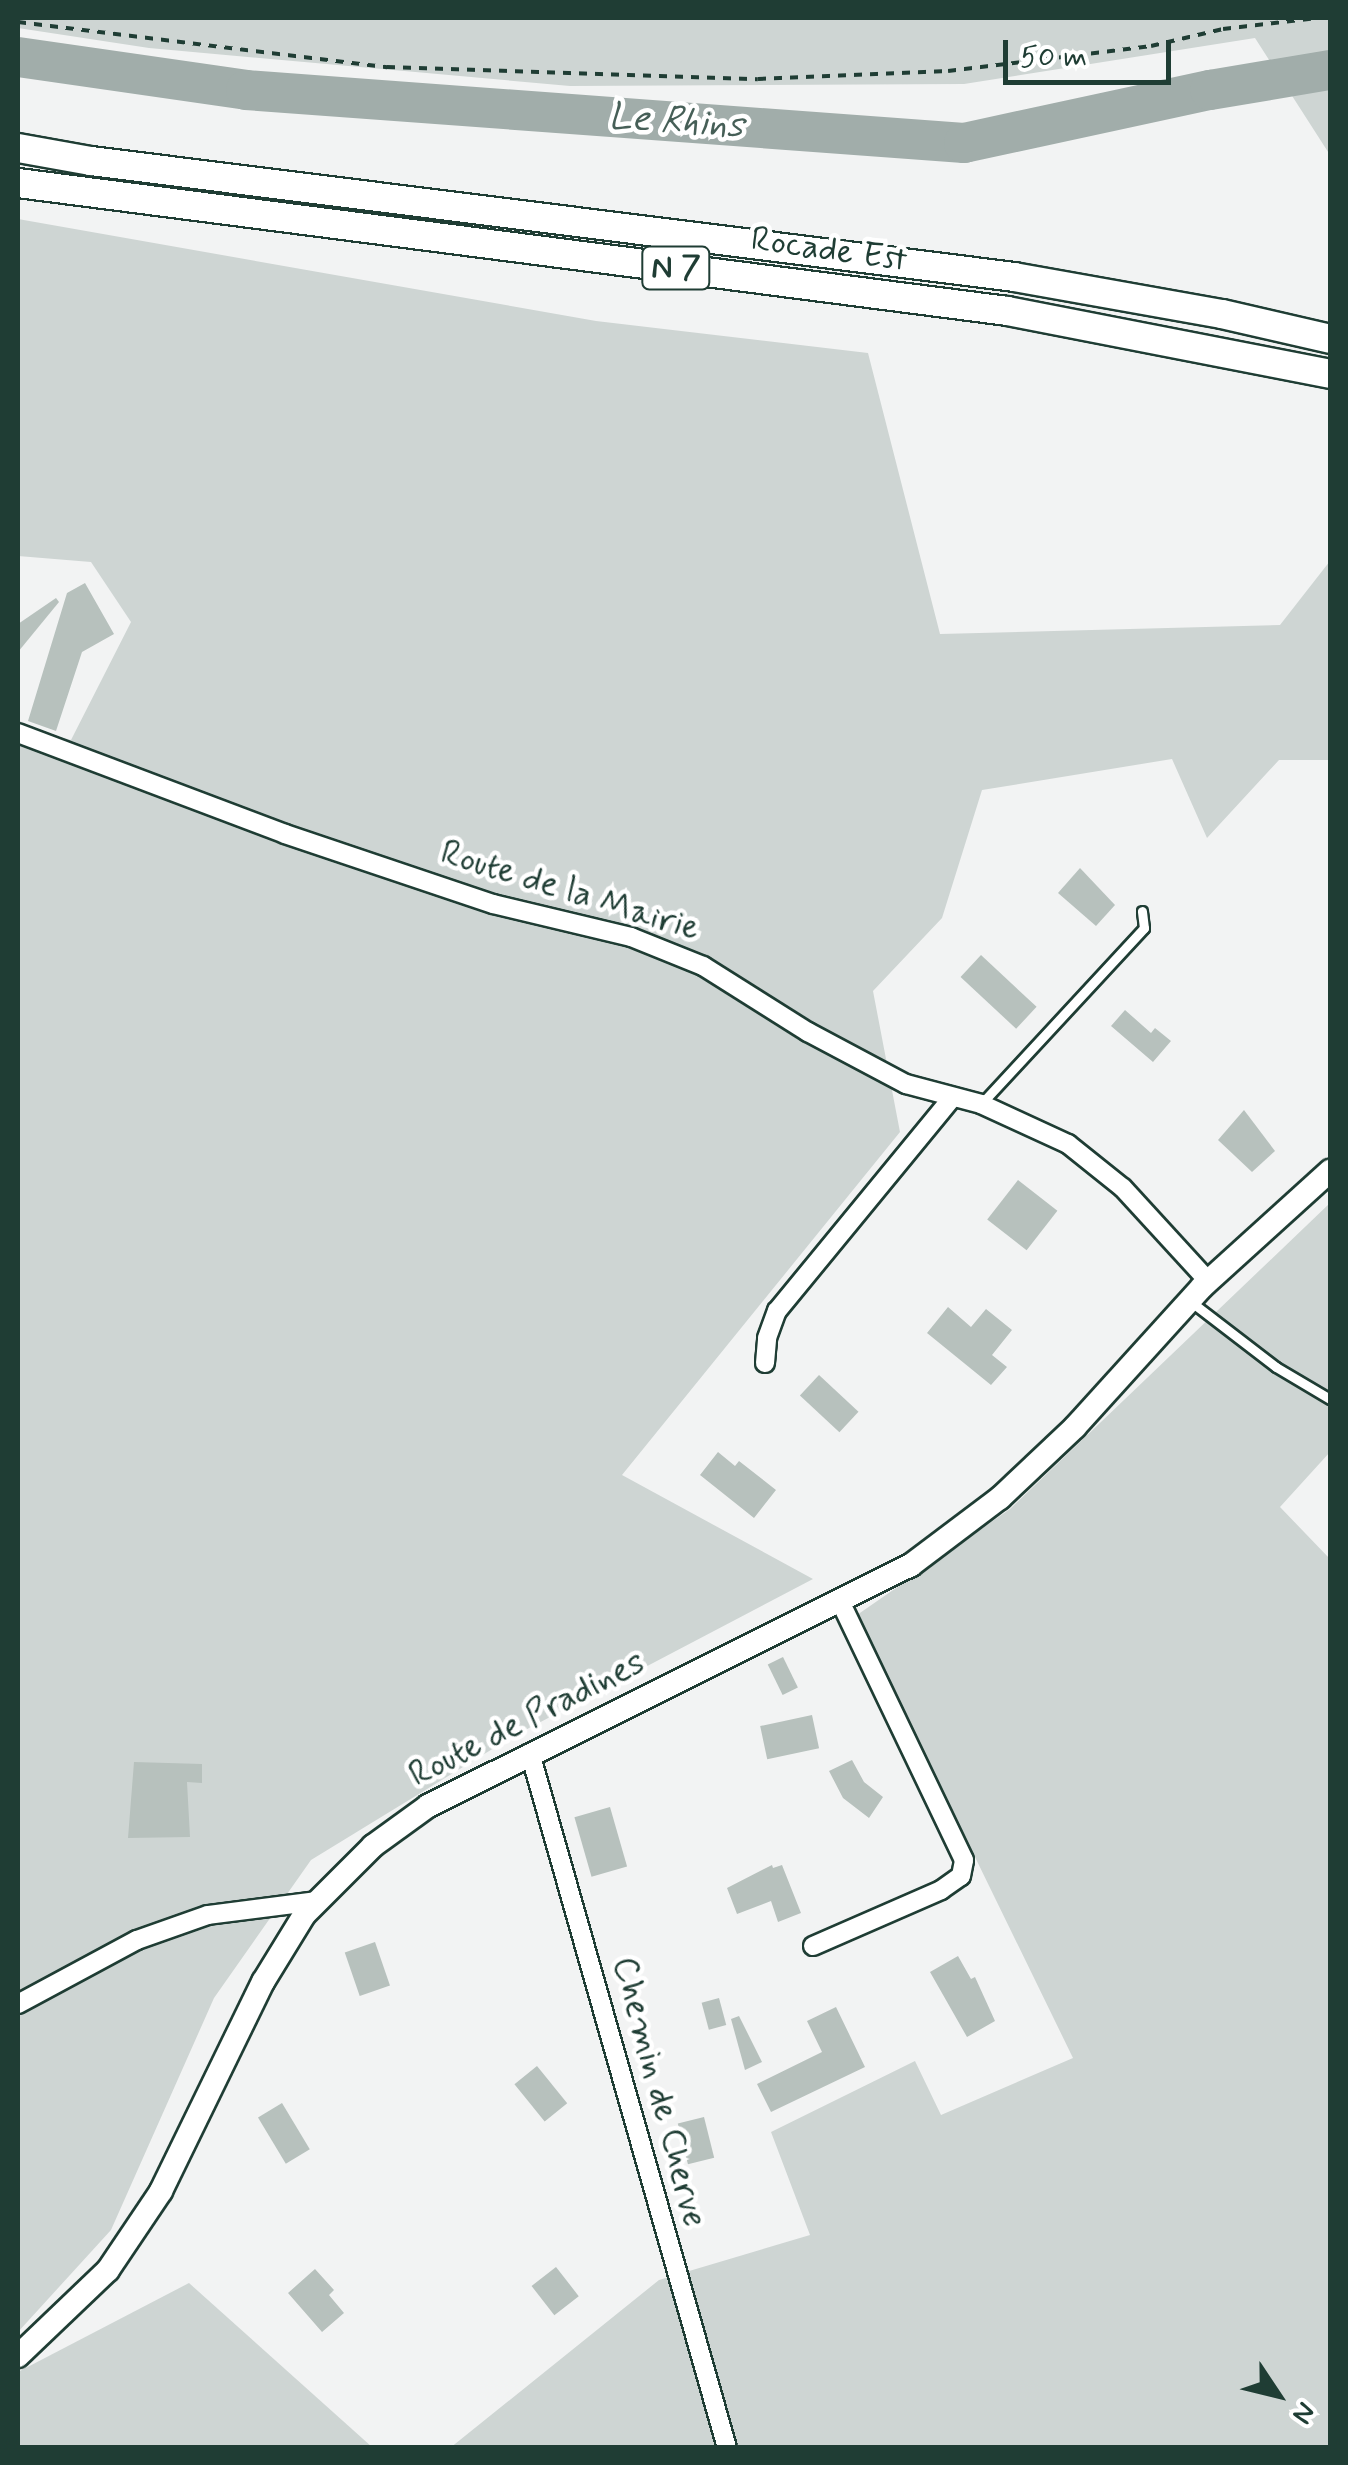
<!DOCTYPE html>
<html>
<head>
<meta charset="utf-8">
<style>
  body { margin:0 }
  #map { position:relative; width:1348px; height:2465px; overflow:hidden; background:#f2f3f3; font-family:Mynerve,sans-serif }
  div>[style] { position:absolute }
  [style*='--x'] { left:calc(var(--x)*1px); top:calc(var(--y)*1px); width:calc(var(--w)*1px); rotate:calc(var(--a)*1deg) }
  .green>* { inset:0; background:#ced5d3 }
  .river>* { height:40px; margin:-20px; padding:0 20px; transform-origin:20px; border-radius:20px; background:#a1adaa }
  .building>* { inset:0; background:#b7c1bd; transform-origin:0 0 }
  .path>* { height:4px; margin-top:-2px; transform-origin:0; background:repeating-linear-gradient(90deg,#1f3d34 0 8px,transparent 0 16px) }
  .roads { filter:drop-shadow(2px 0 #1f3d34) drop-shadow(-2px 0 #1f3d34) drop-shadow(0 2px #1f3d34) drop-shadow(0 -2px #1f3d34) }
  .service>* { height:9px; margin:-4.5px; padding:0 4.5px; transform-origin:4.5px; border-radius:4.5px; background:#fff }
  .minor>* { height:18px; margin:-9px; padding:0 9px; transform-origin:9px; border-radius:9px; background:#fff }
  .tertiary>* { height:22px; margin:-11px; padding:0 11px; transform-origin:11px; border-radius:11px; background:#fff }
  .trunk>* { height:28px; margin:-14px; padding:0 14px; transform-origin:14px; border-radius:14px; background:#fff }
  span { translate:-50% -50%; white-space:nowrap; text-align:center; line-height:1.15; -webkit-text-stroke:9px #fff; paint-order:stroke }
  .shield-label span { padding:2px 8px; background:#fff; border:2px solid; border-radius:8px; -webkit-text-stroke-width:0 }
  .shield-label { font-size:32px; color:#1f3d34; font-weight:700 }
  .street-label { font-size:35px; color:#1f3d34 }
  .water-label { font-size:38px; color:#465f57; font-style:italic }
  .frame { position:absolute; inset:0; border:20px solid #1f3d34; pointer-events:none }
  .north { position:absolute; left:1228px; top:2345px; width:100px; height:100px; -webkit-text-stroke:8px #fff; paint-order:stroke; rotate:125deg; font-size:28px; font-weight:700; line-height:40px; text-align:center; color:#1f3d34 }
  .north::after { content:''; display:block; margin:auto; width:35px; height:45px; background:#1f3d34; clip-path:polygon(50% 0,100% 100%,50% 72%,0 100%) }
  .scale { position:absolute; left:1003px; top:40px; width:168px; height:45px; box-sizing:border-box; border:5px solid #1f3d34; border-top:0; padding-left:12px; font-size:30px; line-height:35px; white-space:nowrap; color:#1f3d34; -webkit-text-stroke:8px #fff; paint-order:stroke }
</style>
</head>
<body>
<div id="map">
  <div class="green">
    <i style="clip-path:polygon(18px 18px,1330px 18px,1330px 155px,1255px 38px,964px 84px,570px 86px,149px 48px,18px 28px)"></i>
    <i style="clip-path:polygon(18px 219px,596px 321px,868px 353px,940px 634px,1280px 625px,1330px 561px,1330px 760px,1279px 760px,1207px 838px,1172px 759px,982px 790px,942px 918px,873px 991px,900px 1132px,622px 1475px,813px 1579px,512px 1737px,311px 1860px,214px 1998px,111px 2230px,18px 2332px,18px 726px,71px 740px,131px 622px,91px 562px,18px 556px)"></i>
    <i style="clip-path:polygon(1330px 1203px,1330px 1452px,1280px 1507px,1330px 1559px,1330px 2447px,450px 2448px,659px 2280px,810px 2235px,771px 2132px,915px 2061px,941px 2115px,1073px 2058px,857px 1615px,1010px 1509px)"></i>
    <i style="clip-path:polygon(189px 2283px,372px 2447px,18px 2447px,18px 2372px)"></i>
  </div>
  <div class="river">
    <i style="--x:18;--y:57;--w:230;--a:8.2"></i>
    <i style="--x:246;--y:90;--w:720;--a:4.22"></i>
    <i style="--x:964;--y:143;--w:252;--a:-12.2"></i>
    <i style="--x:1210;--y:90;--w:122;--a:-9.5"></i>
  </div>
  <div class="building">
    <i style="clip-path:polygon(85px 583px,114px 634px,82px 652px,56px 731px,28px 721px,67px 593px)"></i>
    <i style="clip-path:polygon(56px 598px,59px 602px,18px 652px,18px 624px)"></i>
    <i style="clip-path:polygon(1080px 868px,1115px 905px,1096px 926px,1058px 893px)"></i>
    <i style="left:981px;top:955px;width:76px;height:30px;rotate:43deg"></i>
    <i style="clip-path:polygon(1125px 1010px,1151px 1033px,1155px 1028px,1171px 1041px,1153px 1062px,1111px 1026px)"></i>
    <i style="clip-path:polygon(1244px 1110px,1275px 1151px,1252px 1172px,1218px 1140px)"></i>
    <i style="left:1018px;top:1180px;width:50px;height:50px;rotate:38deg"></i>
    <i style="clip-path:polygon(948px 1307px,971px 1327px,986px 1309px,1012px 1330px,992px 1355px,1007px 1367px,991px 1385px,927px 1333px)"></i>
    <i style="left:819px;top:1375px;width:54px;height:28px;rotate:43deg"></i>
    <i style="clip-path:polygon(718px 1452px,735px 1466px,739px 1461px,776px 1490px,754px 1518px,700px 1475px)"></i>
    <i style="left:783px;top:1657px;width:34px;height:17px;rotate:64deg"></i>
    <i style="left:812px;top:1715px;width:34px;height:53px;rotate:78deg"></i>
    <i style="clip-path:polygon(852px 1760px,864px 1782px,883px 1797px,869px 1818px,843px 1798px,829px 1771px)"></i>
    <i style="clip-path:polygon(134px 1762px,202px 1764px,202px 1783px,187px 1782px,190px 1837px,128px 1838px)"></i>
    <i style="left:610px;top:1807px;width:62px;height:37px;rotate:74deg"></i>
    <i style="clip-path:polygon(772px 1865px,773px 1868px,782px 1865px,801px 1913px,778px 1922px,771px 1901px,737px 1914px,727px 1888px)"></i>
    <i style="left:375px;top:1942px;width:46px;height:32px;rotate:71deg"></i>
    <i style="clip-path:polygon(958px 1956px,971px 1979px,975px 1977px,995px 2021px,967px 2037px,930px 1972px)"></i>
    <i style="left:719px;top:1998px;width:28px;height:18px;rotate:75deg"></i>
    <i style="clip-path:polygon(836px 2007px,865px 2067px,771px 2112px,757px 2084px,822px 2052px,807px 2021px)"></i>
    <i style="clip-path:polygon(739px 2016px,762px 2062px,745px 2070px,731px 2019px)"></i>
    <i style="left:537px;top:2066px;width:48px;height:29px;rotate:51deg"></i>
    <i style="left:282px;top:2103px;width:54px;height:28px;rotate:59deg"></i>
    <i style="left:704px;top:2117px;width:42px;height:27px;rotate:76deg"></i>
    <i style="left:556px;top:2267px;width:37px;height:31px;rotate:52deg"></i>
    <i style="clip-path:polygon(315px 2269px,334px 2290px,329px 2295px,344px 2313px,322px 2332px,288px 2293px)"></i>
  </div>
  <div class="path">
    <i style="--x:18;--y:22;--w:372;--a:7"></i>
    <i style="--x:387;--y:67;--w:371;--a:1.9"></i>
    <i style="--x:758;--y:79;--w:190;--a:-2.4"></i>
    <i style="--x:948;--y:71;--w:205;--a:-7"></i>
    <i style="--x:1151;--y:46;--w:74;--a:-13.3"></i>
    <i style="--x:1223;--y:29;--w:95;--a:-6.7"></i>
  </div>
  <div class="roads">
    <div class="service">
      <i style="--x:981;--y:1104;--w:240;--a:-47.2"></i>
      <i style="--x:1144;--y:928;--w:17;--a:-97"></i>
      <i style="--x:1190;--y:1301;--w:108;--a:37.5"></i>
      <i style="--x:1276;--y:1367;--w:63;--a:30.7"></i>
    </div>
    <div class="minor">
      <i style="--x:18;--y:733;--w:285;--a:20.7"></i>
      <i style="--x:285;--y:834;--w:219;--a:18.6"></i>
      <i style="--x:493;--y:904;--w:142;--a:13.4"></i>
      <i style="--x:631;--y:937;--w:78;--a:21.9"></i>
      <i style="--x:703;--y:966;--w:124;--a:32.2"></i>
      <i style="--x:808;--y:1032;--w:111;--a:28"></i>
      <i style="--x:906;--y:1084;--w:78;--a:14.9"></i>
      <i style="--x:981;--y:1104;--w:96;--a:24.7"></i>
      <i style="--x:1068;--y:1144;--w:70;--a:38.7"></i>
      <i style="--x:1123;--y:1188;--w:127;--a:47.5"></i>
      <i style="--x:765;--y:1363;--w:25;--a:-85"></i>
      <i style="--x:767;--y:1338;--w:29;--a:-70"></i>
      <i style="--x:777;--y:1311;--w:274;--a:-50.6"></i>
      <i style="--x:530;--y:1753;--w:722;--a:74.17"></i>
      <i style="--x:813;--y:1946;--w:140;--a:-23.6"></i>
      <i style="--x:941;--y:1890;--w:24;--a:-35"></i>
      <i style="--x:961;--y:1876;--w:16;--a:-79"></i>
      <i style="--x:964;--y:1860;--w:287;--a:-115.6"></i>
      <i style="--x:18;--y:2004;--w:135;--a:-28.3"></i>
      <i style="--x:137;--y:1940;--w:75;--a:-19.4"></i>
      <i style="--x:208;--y:1915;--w:111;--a:-7.3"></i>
    </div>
    <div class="tertiary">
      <i style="--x:18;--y:2356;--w:124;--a:-43.7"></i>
      <i style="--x:108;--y:2270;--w:95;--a:-56.1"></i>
      <i style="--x:161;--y:2191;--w:233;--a:-64"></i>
      <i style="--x:263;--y:1982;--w:79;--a:-58.5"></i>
      <i style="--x:304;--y:1915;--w:98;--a:-45"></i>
      <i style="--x:373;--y:1846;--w:68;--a:-36"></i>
      <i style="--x:428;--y:1806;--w:540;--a:-26.52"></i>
      <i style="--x:911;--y:1565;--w:111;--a:-37"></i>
      <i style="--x:1000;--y:1498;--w:103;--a:-43.4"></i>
      <i style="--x:1075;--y:1427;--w:189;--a:-47.8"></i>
      <i style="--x:1202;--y:1287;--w:173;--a:-42.2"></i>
    </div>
    <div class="trunk">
      <i style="--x:18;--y:148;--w:74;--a:10.1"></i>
      <i style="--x:91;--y:161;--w:930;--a:7.16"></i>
      <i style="--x:1014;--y:277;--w:211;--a:10.1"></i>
      <i style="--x:1222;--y:314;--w:111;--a:13"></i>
      <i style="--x:18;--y:183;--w:997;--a:7.37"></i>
      <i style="--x:1007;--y:311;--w:329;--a:11"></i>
    </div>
  </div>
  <div class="shield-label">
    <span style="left:676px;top:268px">N 7</span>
  </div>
  <div class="street-label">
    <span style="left:829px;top:250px;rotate:8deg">Rocade Est</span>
    <span style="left:570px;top:891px;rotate:17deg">Route de la Mairie</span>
    <span style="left:527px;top:1719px;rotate:-27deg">Route de Pradines</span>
    <span style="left:659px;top:2092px;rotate:75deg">Chemin de Cherve</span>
  </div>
  <div class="water-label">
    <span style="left:676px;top:122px;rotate:4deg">Le Rhins</span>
  </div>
  <div class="frame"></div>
  <div class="north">N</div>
  <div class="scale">50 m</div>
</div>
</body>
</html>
